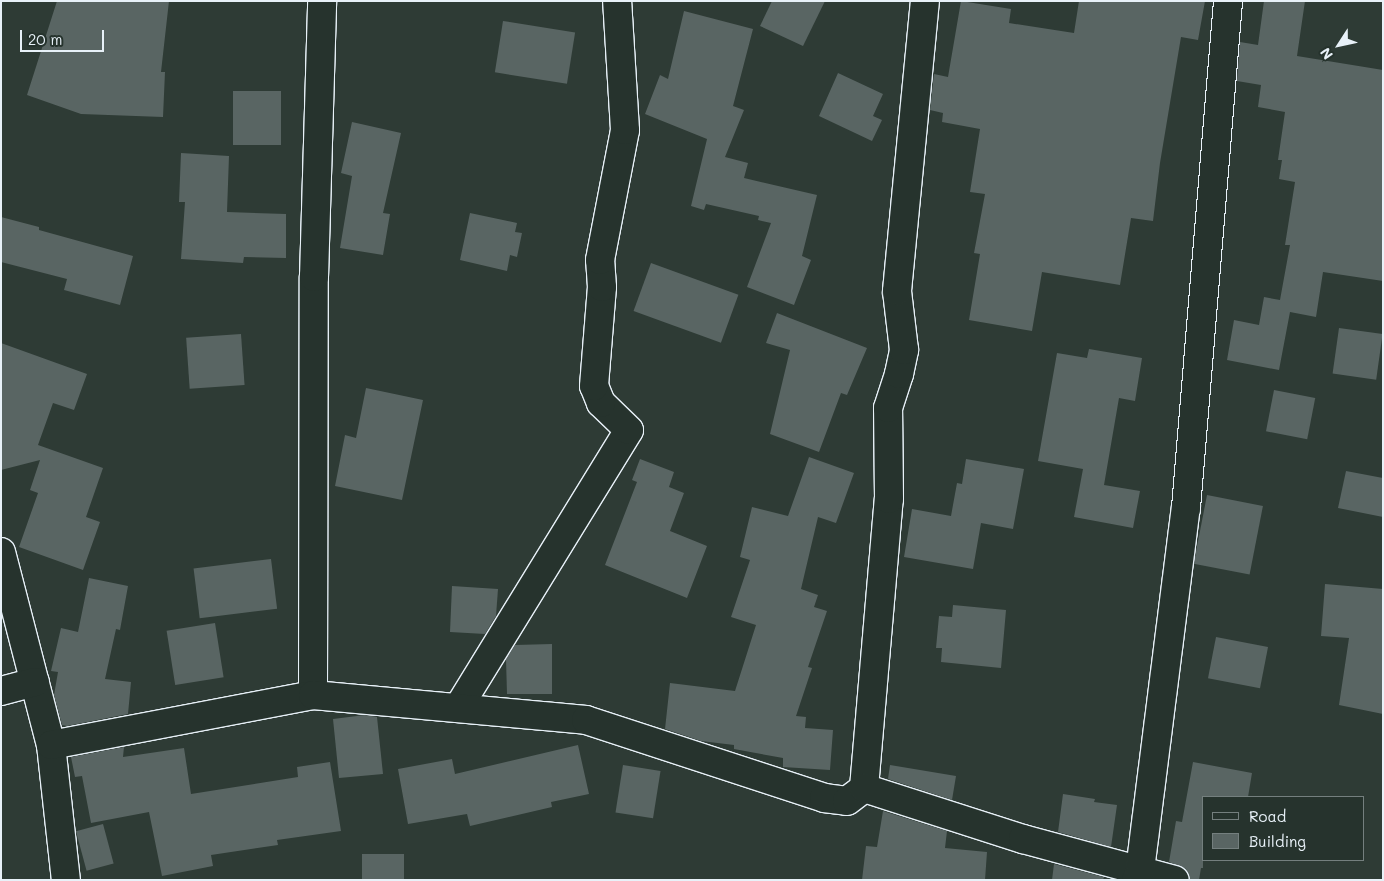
<!DOCTYPE html>
<html>
<head>
<meta charset="utf-8">
<style>
  body { margin:0 }
  #map { position:relative; width:1384px; height:881px; overflow:hidden; background:#2e3b35; font-family:Mali,sans-serif }
  div>[style] { position:absolute }
  [style*='--x'] { left:calc(var(--x)*1px); top:calc(var(--y)*1px); width:calc(var(--w)*1px); rotate:calc(var(--a)*1deg) }
  .building>* { inset:0; background:#596563; transform-origin:0 0 }
  .roads { filter:drop-shadow(1px 0 #e8f1f8) drop-shadow(-1px 0 #e8f1f8) drop-shadow(0 1px #e8f1f8) drop-shadow(0 -1px #e8f1f8) }
  .street>* { height:28px; margin:-14px; padding:0 14px; transform-origin:14px; border-radius:14px; background:#26332d }
  span { translate:-50% -50%; white-space:nowrap; text-align:center; line-height:1.15; -webkit-text-stroke:4.5px #26332d; paint-order:stroke }
  .frame { position:absolute; inset:0; border:2px solid #e8f1f8; pointer-events:none }
  .legend { position:absolute; left:1202px; top:796px; width:162px; height:65px; box-sizing:border-box; background:#26332d; border:1px solid #747f7e; margin:0; padding:6px 9px; list-style:none; font-size:15px; color:#e8f1f8 }
  .legend li { display:flex; align-items:center; gap:10px; height:25px }
  .legend b { width:25px; border:1px solid #747f7e }
  .north { position:absolute; left:1314px; top:20px; width:50px; height:50px; -webkit-text-stroke:4px #26332d; paint-order:stroke; rotate:235deg; font-size:14px; font-weight:700; line-height:20px; text-align:center; color:#e8f1f8 }
  .north::after { content:''; display:block; margin:auto; width:18px; height:22px; background:#e8f1f8; clip-path:polygon(50% 0,100% 100%,50% 72%,0 100%) }
  .scale { position:absolute; left:20px; top:30px; width:84px; height:22px; box-sizing:border-box; border:2px solid #e8f1f8; border-top:0; padding-left:6px; font-size:15px; line-height:18px; white-space:nowrap; color:#e8f1f8; -webkit-text-stroke:4px #26332d; paint-order:stroke }
</style>
</head>
<body>
<div id="map">
  <div class="building">
    <i style="clip-path:polygon(57px 1px,169px 1px,161px 72px,165px 72px,163px 117px,81px 114px,27px 95px)"></i>
    <i style="clip-path:polygon(772px 1px,825px 1px,803px 46px,760px 26px)"></i>
    <i style="clip-path:polygon(961px 1px,1011px 9px,1009px 23px,1074px 33px,1079px 1px,1205px 1px,1198px 40px,1181px 37px,1160px 163px,1153px 221px,1131px 218px,1120px 285px,1042px 272px,1032px 331px,969px 320px,980px 254px,974px 253px,985px 194px,970px 192px,980px 129px,942px 122px,943px 113px,930px 110px,934px 74px,948px 77px)"></i>
    <i style="clip-path:polygon(1264px 1px,1305px 1px,1297px 56px,1383px 70px,1383px 281px,1323px 272px,1316px 317px,1290px 312px,1279px 370px,1227px 360px,1234px 320px,1259px 325px,1264px 297px,1280px 300px,1290px 245px,1285px 245px,1295px 182px,1279px 179px,1282px 160px,1278px 160px,1285px 112px,1258px 107px,1261px 85px,1237px 81px,1240px 42px,1258px 45px)"></i>
    <i style="clip-path:polygon(684px 11px,753px 29px,733px 106px,744px 110px,725px 157px,748px 163px,744px 178px,817px 195px,802px 256px,811px 260px,794px 305px,747px 287px,771px 223px,758px 220px,759px 216px,706px 204px,704px 210px,691px 206px,707px 139px,645px 114px,660px 75px,668px 79px)"></i>
    <i style="left:503px;top:21px;width:73px;height:52px;rotate:9deg"></i>
    <i style="clip-path:polygon(838px 73px,883px 94px,873px 116px,882px 120px,872px 141px,819px 116px)"></i>
    <i style="left:233px;top:91px;width:48px;height:54px"></i>
    <i style="clip-path:polygon(352px 122px,401px 133px,383px 213px,390px 214px,383px 255px,340px 248px,352px 176px,341px 173px)"></i>
    <i style="clip-path:polygon(181px 153px,229px 156px,227px 212px,286px 214px,286px 258px,244px 257px,243px 263px,181px 259px,185px 202px,179px 202px)"></i>
    <i style="clip-path:polygon(470px 213px,517px 223px,515px 232px,522px 233px,517px 257px,510px 255px,507px 271px,460px 260px)"></i>
    <i style="clip-path:polygon(1px 217px,39px 227px,39px 230px,133px 256px,120px 305px,64px 290px,67px 279px,1px 262px)"></i>
    <i style="left:651px;top:263px;width:93px;height:51px;rotate:20deg"></i>
    <i style="clip-path:polygon(777px 313px,867px 348px,847px 395px,841px 393px,819px 452px,770px 434px,790px 350px,766px 343px)"></i>
    <i style="left:1339px;top:328px;width:44px;height:46px;rotate:8deg"></i>
    <i style="left:241px;top:334px;width:51px;height:55px;rotate:86deg"></i>
    <i style="clip-path:polygon(1px 343px,87px 374px,74px 410px,53px 403px,38px 445px,103px 468px,86px 517px,100px 522px,83px 570px,19px 547px,38px 493px,30px 490px,40px 460px,1px 470px)"></i>
    <i style="clip-path:polygon(1089px 349px,1142px 358px,1135px 401px,1119px 398px,1104px 485px,1140px 491px,1133px 528px,1074px 517px,1083px 469px,1038px 461px,1057px 353px,1087px 358px)"></i>
    <i style="clip-path:polygon(366px 388px,423px 400px,402px 500px,335px 486px,345px 435px,356px 438px)"></i>
    <i style="left:1274px;top:390px;width:42px;height:42px;rotate:11deg"></i>
    <i style="clip-path:polygon(809px 457px,854px 473px,836px 523px,818px 517px,801px 589px,818px 595px,814px 607px,827px 611px,808px 667px,812px 668px,796px 716px,806px 717px,805px 728px,833px 730px,830px 770px,783px 767px,783px 758px,734px 749px,734px 745px,701px 741px,665px 729px,670px 683px,735px 691px,756px 625px,731px 617px,750px 560px,740px 557px,752px 507px,788px 516px)"></i>
    <i style="clip-path:polygon(640px 459px,674px 472px,669px 487px,684px 493px,670px 531px,707px 546px,687px 598px,605px 565px,637px 482px,632px 480px)"></i>
    <i style="clip-path:polygon(966px 459px,1024px 469px,1013px 529px,981px 523px,973px 569px,904px 557px,912px 509px,951px 516px,957px 483px,962px 484px)"></i>
    <i style="clip-path:polygon(1346px 471px,1383px 478px,1383px 517px,1338px 508px)"></i>
    <i style="left:1207px;top:495px;width:57px;height:70px;rotate:11deg"></i>
    <i style="left:271px;top:559px;width:50px;height:78px;rotate:83deg"></i>
    <i style="clip-path:polygon(89px 578px,128px 586px,120px 630px,116px 629px,105px 679px,131px 682px,128px 714px,67px 726px,62px 725px,54px 695px,58px 672px,51px 671px,61px 628px,78px 632px)"></i>
    <i style="clip-path:polygon(1325px 584px,1383px 589px,1383px 714px,1339px 705px,1349px 638px,1321px 636px)"></i>
    <i style="clip-path:polygon(452px 586px,498px 589px,496px 616px,485px 634px,450px 632px)"></i>
    <i style="clip-path:polygon(953px 605px,1006px 610px,1001px 668px,941px 662px,942px 648px,936px 648px,939px 616px,952px 617px)"></i>
    <i style="left:215px;top:623px;width:55px;height:49px;rotate:81deg"></i>
    <i style="left:1216px;top:637px;width:53px;height:42px;rotate:11deg"></i>
    <i style="clip-path:polygon(552px 644px,552px 694px,507px 694px,506px 659px,515px 645px)"></i>
    <i style="clip-path:polygon(365px 715px,377px 717px,383px 774px,339px 778px,333px 719px)"></i>
    <i style="clip-path:polygon(578px 745px,589px 794px,551px 802px,552px 807px,470px 826px,467px 814px,408px 824px,398px 769px,452px 759px,455px 774px)"></i>
    <i style="clip-path:polygon(124px 747px,123px 757px,184px 748px,191px 794px,298px 777px,297px 767px,330px 762px,341px 831px,277px 840px,278px 845px,211px 855px,213px 866px,162px 876px,149px 812px,91px 823px,82px 776px,75px 777px,71px 757px)"></i>
    <i style="clip-path:polygon(1193px 762px,1252px 773px,1248px 797px,1203px 797px,1203px 868px,1201px 868px,1199px 880px,1190px 879px,1186px 869px,1169px 862px,1176px 821px,1182px 822px)"></i>
    <i style="left:623px;top:765px;width:38px;height:48px;rotate:9deg"></i>
    <i style="clip-path:polygon(890px 765px,956px 776px,952px 800px,888px 779px)"></i>
    <i style="clip-path:polygon(1063px 794px,1095px 799px,1094px 802px,1117px 805px,1111px 847px,1058px 832px)"></i>
    <i style="clip-path:polygon(883px 811px,947px 831px,945px 848px,987px 852px,985px 880px,862px 880px,866px 846px,877px 847px)"></i>
    <i style="left:103px;top:824px;width:41px;height:28px;rotate:75deg"></i>
    <i style="left:362px;top:854px;width:42px;height:26px"></i>
    <i style="clip-path:polygon(1054px 864px,1104px 877px,1103px 880px,1052px 880px)"></i>
  </div>
  <div class="roads">
    <div class="street">
      <i style="--x:1;--y:552;--w:199;--a:75.5"></i>
      <i style="--x:51;--y:745;--w:136;--a:83.7"></i>
      <i style="--x:1;--y:691;--w:35;--a:-15"></i>
      <i style="--x:313;--y:695;--w:418;--a:-89.9"></i>
      <i style="--x:314;--y:277;--w:276;--a:-88.3"></i>
      <i style="--x:458;--y:708;--w:326;--a:-58.4"></i>
      <i style="--x:629;--y:430;--w:39;--a:-136"></i>
      <i style="--x:601;--y:403;--w:18;--a:-112"></i>
      <i style="--x:594;--y:386;--w:99;--a:-85.4"></i>
      <i style="--x:602;--y:287;--w:27;--a:-94"></i>
      <i style="--x:600;--y:260;--w:132;--a:-79.1"></i>
      <i style="--x:625;--y:130;--w:129;--a:-93.5"></i>
      <i style="--x:51;--y:745;--w:267;--a:-10.8"></i>
      <i style="--x:313;--y:695;--w:274;--a:5.2"></i>
      <i style="--x:586;--y:720;--w:250;--a:18.1"></i>
      <i style="--x:824;--y:798;--w:23;--a:7"></i>
      <i style="--x:847;--y:801;--w:21;--a:-37"></i>
      <i style="--x:864;--y:788;--w:290;--a:-85.1"></i>
      <i style="--x:889;--y:499;--w:91;--a:-90.6"></i>
      <i style="--x:888;--y:408;--w:36;--a:-72"></i>
      <i style="--x:899;--y:374;--w:25;--a:-78"></i>
      <i style="--x:904;--y:350;--w:59;--a:-96.8"></i>
      <i style="--x:897;--y:291;--w:291;--a:-84.5"></i>
      <i style="--x:864;--y:788;--w:167;--a:17.8"></i>
      <i style="--x:1023;--y:839;--w:157;--a:15.1"></i>
      <i style="--x:1136;--y:880;--w:11;--a:-68"></i>
      <i style="--x:1140;--y:870;--w:365;--a:-82.8"></i>
      <i style="--x:1186;--y:508;--w:509;--a:-85.26"></i>
    </div>
  </div>
  <div class="frame"></div>
  <ul class="legend">
  <li><b style="height:6px;background:#26332d"></b>Road</li>
  <li><b style="height:14px;background:#596563"></b>Building</li>
  </ul>
  <div class="north">N</div>
  <div class="scale">20 m</div>
</div>
</body>
</html>
